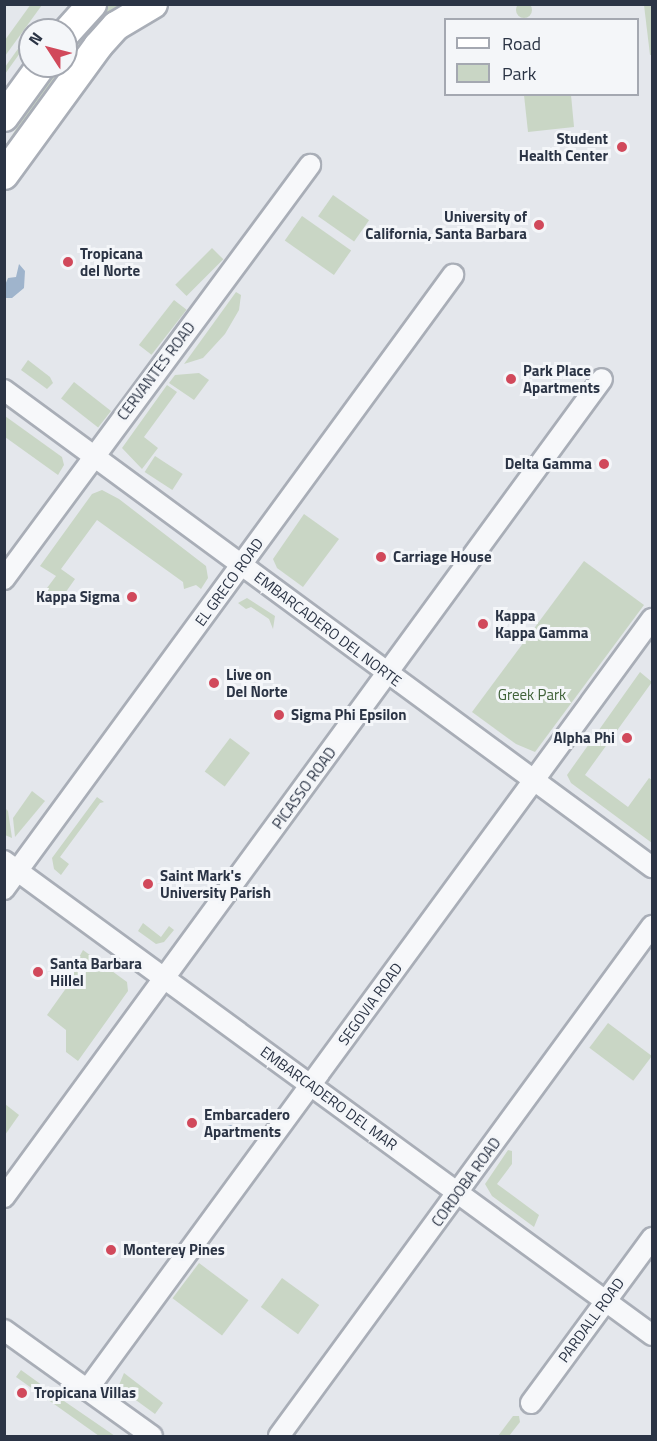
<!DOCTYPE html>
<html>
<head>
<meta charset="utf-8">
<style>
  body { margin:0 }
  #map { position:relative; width:657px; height:1441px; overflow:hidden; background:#e4e7ec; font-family:"Titillium Web",sans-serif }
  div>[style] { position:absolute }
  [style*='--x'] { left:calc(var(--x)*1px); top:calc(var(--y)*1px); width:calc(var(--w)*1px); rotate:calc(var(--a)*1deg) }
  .green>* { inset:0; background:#c9d6c5; transform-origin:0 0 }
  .round { border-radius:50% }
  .water>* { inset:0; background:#9fb4cc }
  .roads { filter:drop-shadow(2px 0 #a9aeb7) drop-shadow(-2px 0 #a9aeb7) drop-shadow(0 2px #a9aeb7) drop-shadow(0 -2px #a9aeb7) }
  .minor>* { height:20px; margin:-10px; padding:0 10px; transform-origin:10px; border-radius:10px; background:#f7f8fa }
  .secondary>* { height:28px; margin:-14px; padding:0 14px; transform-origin:14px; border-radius:14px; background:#fff }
  .dots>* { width:16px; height:16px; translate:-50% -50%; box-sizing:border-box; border:3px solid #f4f6f9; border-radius:50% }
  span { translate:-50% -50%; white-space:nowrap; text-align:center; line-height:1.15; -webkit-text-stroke:6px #f4f6f9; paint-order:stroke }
  .poi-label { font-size:15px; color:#2b3445; font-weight:700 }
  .right { translate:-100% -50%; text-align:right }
  .left { translate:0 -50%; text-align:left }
  .street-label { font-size:15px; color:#2b3445 }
  .park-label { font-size:15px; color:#3f6138 }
  .frame { position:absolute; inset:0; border:6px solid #2b3445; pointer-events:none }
  .legend { position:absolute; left:444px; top:18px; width:195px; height:78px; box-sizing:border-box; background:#f4f6f9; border:2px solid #a4a8b1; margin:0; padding:8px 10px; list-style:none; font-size:18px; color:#2b3445 }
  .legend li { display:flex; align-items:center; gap:12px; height:30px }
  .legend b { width:30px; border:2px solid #a4a8b1 }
  .north { position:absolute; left:18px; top:18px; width:60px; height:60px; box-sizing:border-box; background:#f4f6f9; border:2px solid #a4a8b1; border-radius:50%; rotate:306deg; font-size:16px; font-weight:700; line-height:24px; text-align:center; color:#2b3445 }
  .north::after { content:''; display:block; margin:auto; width:21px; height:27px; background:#d1495b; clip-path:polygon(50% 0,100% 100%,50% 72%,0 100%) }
</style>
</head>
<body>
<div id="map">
  <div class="green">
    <i class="round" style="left:516px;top:2px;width:16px;height:16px"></i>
    <i style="clip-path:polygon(31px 4px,42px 5px,5px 56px,5px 40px)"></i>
    <i style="clip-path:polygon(106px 5px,119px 5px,94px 25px,66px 61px,66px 50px,79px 31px)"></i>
    <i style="clip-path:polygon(644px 5px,652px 5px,652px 55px,650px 55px)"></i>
    <i style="clip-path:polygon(30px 32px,30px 39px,5px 74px,5px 67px)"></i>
    <i style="clip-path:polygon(57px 66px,63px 66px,5px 158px,5px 146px)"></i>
    <i style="clip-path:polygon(524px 95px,571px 95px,574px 127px,528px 132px)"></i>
    <i style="left:333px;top:195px;width:44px;height:26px;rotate:35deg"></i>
    <i style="left:302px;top:216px;width:60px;height:30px;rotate:35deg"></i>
    <i style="left:212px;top:248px;width:16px;height:52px;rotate:45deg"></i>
    <i style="clip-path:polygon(236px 292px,241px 295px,239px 310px,225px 334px,203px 358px,184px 364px)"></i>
    <i style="left:174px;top:300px;width:16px;height:57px;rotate:38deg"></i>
    <i style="clip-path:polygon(28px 360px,50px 377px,53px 383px,47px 389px,21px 370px)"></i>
    <i style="clip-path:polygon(199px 373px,209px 380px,194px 400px,169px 383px,175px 375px)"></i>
    <i style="left:74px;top:382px;width:47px;height:21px;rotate:38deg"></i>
    <i style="clip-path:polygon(167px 385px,177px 392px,144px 437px,158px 448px,142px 469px,122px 448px)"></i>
    <i style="clip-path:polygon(5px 416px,62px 457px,64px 465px,58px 475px,5px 437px)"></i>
    <i style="left:155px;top:456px;width:33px;height:19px;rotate:33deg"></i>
    <i style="clip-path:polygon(102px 490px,119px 499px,206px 566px,208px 578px,201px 589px,196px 585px,184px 589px,183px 582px,97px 520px,61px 569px,75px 579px,56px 606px,41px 596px,56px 576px,40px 566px,92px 494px)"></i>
    <i style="clip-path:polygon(304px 514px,339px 539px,303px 587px,277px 568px,273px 559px)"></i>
    <i style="clip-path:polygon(584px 561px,644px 605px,535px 752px,516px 744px,472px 712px)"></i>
    <i style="clip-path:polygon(247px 598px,275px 616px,273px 629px,269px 619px,251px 607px,246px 609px,238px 603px)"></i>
    <i style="clip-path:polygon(640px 672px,652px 682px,585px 775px,628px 807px,649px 778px,652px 780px,652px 843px,571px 783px,567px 775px)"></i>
    <i style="left:230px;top:738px;width:25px;height:42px;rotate:37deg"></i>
    <i style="clip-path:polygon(32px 791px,45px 801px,15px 837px,13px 818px)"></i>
    <i style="clip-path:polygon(97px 797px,104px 802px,100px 803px,60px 857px,69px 864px,61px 875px,54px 869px,52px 858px)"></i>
    <i style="clip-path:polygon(5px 808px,8px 811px,12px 838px,5px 835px)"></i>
    <i style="clip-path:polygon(143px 923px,161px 937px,169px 926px,174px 930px,164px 942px,156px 944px,138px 931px)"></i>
    <i style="clip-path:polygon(83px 950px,127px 982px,128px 991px,78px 1061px,66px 1052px,66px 1030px,47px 1015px,69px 984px,66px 981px)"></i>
    <i style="left:608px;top:1023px;width:55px;height:31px;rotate:37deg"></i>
    <i style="clip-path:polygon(5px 1104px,19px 1115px,5px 1135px)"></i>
    <i style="clip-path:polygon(508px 1150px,512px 1151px,512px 1164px,497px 1184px,539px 1215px,534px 1227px,492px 1196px,485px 1184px)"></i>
    <i style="left:199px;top:1263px;width:62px;height:44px;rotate:37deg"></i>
    <i style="left:282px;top:1278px;width:46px;height:36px;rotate:36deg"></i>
    <i style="clip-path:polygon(21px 1370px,64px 1401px,115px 1436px,99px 1436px,16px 1377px)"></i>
    <i style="clip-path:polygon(124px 1373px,163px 1403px,155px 1414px,122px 1390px,119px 1385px)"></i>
    <i style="clip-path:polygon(513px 1416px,519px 1416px,520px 1422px,509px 1436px,498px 1436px)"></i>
  </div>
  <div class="water">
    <i style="clip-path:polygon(19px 264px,25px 271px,24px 288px,12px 298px,5px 298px,5px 285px,8px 278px,16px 277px)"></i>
    <i style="clip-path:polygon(231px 1125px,237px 1129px,235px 1135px,215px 1136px,217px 1129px)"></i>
  </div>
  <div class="roads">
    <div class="minor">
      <i style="--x:4;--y:390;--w:805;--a:36.36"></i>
      <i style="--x:4;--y:579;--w:515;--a:-53.53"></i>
      <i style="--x:4;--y:861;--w:803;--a:36.18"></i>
      <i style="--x:4;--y:889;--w:761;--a:-53.82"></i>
      <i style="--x:4;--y:1197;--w:1013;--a:-53.83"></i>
      <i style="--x:4;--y:1330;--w:182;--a:35.6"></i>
      <i style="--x:87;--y:1390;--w:956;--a:-53.77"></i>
      <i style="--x:531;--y:1403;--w:205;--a:-53.7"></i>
      <i style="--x:279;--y:1436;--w:632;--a:-53.82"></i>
    </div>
    <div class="secondary">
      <i style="--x:66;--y:33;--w:39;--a:-48"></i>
      <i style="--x:4;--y:117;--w:63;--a:-54"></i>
      <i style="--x:4;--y:175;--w:160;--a:-53.9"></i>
      <i style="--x:98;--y:46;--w:27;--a:-48"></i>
      <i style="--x:116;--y:26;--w:43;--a:-30.7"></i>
    </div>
  </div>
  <div class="dots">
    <i style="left:622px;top:147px;background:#d1495b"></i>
    <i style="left:539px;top:225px;background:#d1495b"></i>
    <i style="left:68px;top:262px;background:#d1495b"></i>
    <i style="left:511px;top:379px;background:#d1495b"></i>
    <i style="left:604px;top:464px;background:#d1495b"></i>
    <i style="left:381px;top:557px;background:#d1495b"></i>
    <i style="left:132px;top:597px;background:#d1495b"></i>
    <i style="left:483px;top:624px;background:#d1495b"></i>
    <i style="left:214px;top:683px;background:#d1495b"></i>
    <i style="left:279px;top:715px;background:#d1495b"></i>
    <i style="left:627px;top:738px;background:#d1495b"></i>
    <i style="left:148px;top:884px;background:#d1495b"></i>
    <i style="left:38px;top:972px;background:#d1495b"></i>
    <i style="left:192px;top:1123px;background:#d1495b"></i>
    <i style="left:111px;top:1250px;background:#d1495b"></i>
    <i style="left:22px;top:1393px;background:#d1495b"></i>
  </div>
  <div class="poi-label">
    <span class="right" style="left:608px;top:147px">Student<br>Health Center</span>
    <span class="right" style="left:527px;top:225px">University of<br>California, Santa Barbara</span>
    <span class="left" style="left:80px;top:262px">Tropicana<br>del Norte</span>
    <span class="left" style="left:523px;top:379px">Park Place<br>Apartments</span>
    <span class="right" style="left:592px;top:464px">Delta Gamma</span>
    <span class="left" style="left:393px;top:557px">Carriage House</span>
    <span class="right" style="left:120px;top:597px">Kappa Sigma</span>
    <span class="left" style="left:495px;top:624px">Kappa<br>Kappa Gamma</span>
    <span class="left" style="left:226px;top:683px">Live on<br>Del Norte</span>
    <span class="left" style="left:291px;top:715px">Sigma Phi Epsilon</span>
    <span class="right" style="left:615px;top:738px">Alpha Phi</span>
    <span class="left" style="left:160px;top:884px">Saint Mark's<br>University Parish</span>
    <span class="left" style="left:50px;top:972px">Santa Barbara<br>Hillel</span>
    <span class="left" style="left:204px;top:1123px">Embarcadero<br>Apartments</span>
    <span class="left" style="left:123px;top:1250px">Monterey Pines</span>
    <span class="left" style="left:34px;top:1393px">Tropicana Villas</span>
  </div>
  <div class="street-label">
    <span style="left:156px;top:371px;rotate:-53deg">CERVANTES ROAD</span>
    <span style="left:229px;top:582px;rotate:-54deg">EL GRECO ROAD</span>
    <span style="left:328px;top:629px;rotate:37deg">EMBARCADERO DEL NORTE</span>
    <span style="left:304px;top:788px;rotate:-54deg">PICASSO ROAD</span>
    <span style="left:370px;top:1004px;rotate:-54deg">SEGOVIA ROAD</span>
    <span style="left:329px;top:1098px;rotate:36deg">EMBARCADERO DEL MAR</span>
    <span style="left:466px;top:1182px;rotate:-54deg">CORDOBA ROAD</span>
    <span style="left:591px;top:1320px;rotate:-54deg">PARDALL ROAD</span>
  </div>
  <div class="park-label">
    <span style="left:532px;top:695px">Greek Park</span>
  </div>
  <div class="frame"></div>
  <ul class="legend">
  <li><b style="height:8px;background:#fff"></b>Road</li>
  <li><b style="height:16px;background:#c9d6c5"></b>Park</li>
  </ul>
  <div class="north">N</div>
</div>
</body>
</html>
